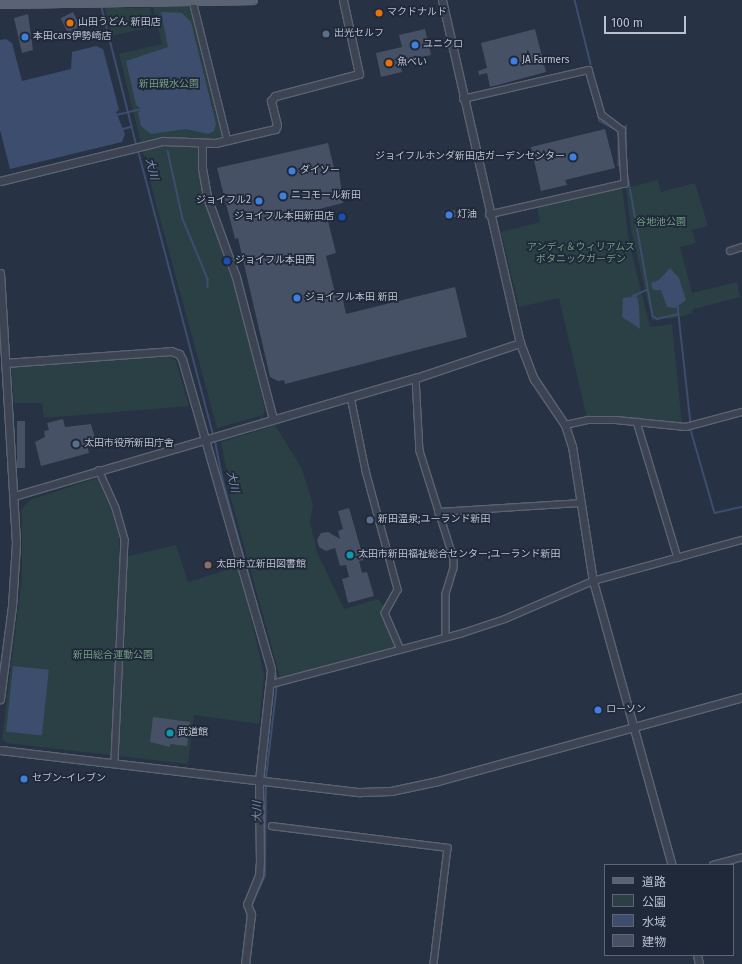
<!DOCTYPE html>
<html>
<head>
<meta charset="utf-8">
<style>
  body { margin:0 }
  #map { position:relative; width:742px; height:964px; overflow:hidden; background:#273245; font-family:"Fira Sans","Noto Sans JP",sans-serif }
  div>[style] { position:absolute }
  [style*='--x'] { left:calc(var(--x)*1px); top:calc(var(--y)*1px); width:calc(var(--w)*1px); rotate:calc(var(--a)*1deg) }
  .green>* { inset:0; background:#2a4045 }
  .water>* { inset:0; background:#3d4d6e; transform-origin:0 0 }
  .stream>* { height:1.5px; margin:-0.75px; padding:0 0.75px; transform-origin:0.75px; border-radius:0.75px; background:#3d4d6e }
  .building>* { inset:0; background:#465166; transform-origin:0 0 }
  .roads { filter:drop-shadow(1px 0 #5b6271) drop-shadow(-1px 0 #5b6271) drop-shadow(0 1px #5b6271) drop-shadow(0 -1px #5b6271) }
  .minor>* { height:5.5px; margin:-2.75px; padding:0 2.75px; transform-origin:2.75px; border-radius:2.75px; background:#3c4454 }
  .tertiary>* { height:7px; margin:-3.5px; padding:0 3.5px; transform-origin:3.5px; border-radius:3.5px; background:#3c4454 }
  .primary>* { height:8px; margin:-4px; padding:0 4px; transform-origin:4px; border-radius:4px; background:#5a6374 }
  .dots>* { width:11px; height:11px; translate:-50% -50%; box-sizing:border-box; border:2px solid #20293a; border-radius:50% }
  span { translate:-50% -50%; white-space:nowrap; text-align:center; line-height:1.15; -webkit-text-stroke:3.5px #20293a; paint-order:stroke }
  .poi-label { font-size:10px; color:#bac0cd }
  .left { translate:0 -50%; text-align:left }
  .right { translate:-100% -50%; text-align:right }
  .park-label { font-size:10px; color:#719e7f }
  .water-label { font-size:11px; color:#8193b4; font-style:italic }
  .legend { position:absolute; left:604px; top:864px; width:130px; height:92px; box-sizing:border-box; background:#20293a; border:1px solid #5e6575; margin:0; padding:5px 7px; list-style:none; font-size:12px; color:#bac0cd }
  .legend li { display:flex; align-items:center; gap:8px; height:20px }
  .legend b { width:20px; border:1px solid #5e6575 }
  .scale { position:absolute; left:604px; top:16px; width:82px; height:18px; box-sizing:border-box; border:2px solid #bac0cd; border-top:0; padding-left:5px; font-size:12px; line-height:14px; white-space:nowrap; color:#bac0cd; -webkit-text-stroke:3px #20293a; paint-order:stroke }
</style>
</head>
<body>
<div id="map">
  <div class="green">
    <i style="clip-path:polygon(153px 7px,189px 7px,192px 10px,223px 135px,212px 140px,161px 137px,144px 141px,145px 148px,169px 143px,198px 148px,204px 199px,241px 306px,265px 411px,262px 416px,265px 429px,275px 425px,302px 469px,313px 505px,310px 522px,317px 552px,344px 609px,378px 599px,385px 609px,396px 645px,394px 649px,281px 681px,227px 484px,228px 478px,221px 442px,264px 429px,260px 416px,217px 428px,155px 200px,119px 54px,162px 44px)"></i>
    <i style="clip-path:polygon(105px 8px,150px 8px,154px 26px,112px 36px)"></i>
    <i style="clip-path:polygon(658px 180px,661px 192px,695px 183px,708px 226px,692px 230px,696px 243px,680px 247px,692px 293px,737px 282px,740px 297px,693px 309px,692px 313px,675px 318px,652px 320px,632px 234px,626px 188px)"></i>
    <i style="clip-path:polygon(622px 187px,629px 242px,650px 327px,672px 324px,682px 425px,653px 419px,587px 418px,559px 298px,519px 307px,501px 232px,540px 222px,537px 207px)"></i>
    <i style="clip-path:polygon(168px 355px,176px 361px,189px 406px,44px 418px,42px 403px,14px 403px,11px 367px)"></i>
    <i style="clip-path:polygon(97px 478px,112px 512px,119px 536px,120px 558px,176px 545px,188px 582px,239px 566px,264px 674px,259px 724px,194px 715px,188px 764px,6px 743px,2px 738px,22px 577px,22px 509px,30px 500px)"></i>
  </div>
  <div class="water">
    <i style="clip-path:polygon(161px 12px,182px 13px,191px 22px,216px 124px,214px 131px,208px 134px,186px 129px,151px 134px,141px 126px,138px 113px,141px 109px,136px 105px,126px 61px,168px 47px)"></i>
    <i style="clip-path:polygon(6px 39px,12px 43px,22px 81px,71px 69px,72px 52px,96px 46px,103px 49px,119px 110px,116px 112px,125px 134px,122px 142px,10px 169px,0 130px,0 40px)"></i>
    <i style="clip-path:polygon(670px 268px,679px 278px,686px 300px,675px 308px,667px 307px,661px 290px,653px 290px,651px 283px,659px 280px)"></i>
    <i style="clip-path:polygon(637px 296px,639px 307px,640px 329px,622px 317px,623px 298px)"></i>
    <i style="left:13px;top:666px;width:36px;height:66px;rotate:6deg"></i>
  </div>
  <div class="stream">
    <i style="--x:575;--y:0;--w:66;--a:76"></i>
    <i style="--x:102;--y:8;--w:142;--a:75.8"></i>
    <i style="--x:597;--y:107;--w:14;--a:78"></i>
    <i style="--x:600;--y:121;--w:21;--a:28"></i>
    <i style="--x:619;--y:131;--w:34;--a:90"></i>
    <i style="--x:116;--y:115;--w:26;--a:-13"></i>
    <i style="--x:123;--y:129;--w:8;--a:-14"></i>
    <i style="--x:626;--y:146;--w:20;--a:-90"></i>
    <i style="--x:138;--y:149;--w:297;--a:75.2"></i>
    <i style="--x:168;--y:151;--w:70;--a:77.6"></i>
    <i style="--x:183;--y:219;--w:65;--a:67.4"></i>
    <i style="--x:208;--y:279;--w:8;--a:90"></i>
    <i style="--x:627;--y:170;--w:148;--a:79.9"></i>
    <i style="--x:653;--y:316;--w:5;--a:37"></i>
    <i style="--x:657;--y:319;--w:22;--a:-13"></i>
    <i style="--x:633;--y:296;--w:15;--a:-23"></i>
    <i style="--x:678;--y:306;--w:118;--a:83.7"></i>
    <i style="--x:691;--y:430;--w:86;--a:73.9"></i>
    <i style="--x:715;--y:513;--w:28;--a:-13"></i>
    <i style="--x:215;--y:439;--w:42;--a:79"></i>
    <i style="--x:223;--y:480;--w:208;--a:74.7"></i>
    <i style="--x:266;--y:778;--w:94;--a:-83.3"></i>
    <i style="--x:251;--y:907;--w:34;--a:-66"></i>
    <i style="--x:265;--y:876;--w:92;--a:-89.4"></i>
  </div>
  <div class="building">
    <i style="left:73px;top:12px;width:16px;height:14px;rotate:63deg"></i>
    <i style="clip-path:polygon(28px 14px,33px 50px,22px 53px,14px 18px)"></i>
    <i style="clip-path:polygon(425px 29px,431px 55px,399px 62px,402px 72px,381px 77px,376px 53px,402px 47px,399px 35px)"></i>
    <i style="clip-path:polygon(535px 29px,546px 72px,490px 87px,487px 73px,479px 75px,478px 71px,487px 68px,481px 43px)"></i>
    <i style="clip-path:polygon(605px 129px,615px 168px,565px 180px,567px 185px,541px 191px,531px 147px)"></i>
    <i style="clip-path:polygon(328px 143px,335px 172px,339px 171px,343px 203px,315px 210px,318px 220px,327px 217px,336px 253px,326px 256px,335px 293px,341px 291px,346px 314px,455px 287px,467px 337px,285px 384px,284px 380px,278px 381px,270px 377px,238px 238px,235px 239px,217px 168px)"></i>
    <i style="left:455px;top:210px;width:7px;height:12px;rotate:82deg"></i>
    <i style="clip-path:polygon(63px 419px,65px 427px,91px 424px,96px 442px,87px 445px,89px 453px,41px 466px,35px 442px,45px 437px,44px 431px,49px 430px,47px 423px)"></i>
    <i style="left:17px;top:421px;width:8px;height:47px"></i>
    <i style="clip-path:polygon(349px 508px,364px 560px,359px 561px,362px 573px,367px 572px,374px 596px,348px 603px,342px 579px,349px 577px,346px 565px,340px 566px,335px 548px,326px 551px,319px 547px,317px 540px,321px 533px,328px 532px,340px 539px,338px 531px,343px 529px,338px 511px)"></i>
    <i style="clip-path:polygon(153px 717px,190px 722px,187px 746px,170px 744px,170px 747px,150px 742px)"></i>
  </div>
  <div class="roads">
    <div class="minor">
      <i style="--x:193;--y:1;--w:144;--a:76"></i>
      <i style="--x:463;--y:99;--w:129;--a:-13"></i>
      <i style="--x:589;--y:70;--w:47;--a:73.9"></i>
      <i style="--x:602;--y:115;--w:25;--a:37"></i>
      <i style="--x:622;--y:130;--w:54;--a:86.8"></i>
      <i style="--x:625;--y:184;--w:139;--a:167.1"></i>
      <i style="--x:730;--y:251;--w:13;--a:-18"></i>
      <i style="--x:416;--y:378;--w:73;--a:86.9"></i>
      <i style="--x:420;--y:451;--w:113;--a:72.5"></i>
      <i style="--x:454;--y:559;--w:9;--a:90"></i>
      <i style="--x:454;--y:568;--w:27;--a:107"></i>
      <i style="--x:446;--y:594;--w:43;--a:90"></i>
      <i style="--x:351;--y:397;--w:76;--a:78.5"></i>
      <i style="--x:366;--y:471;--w:123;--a:74.9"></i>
      <i style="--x:398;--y:590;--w:26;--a:119"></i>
      <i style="--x:385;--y:613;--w:40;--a:66.6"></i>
      <i style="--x:637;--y:422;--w:142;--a:73.2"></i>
      <i style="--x:565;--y:425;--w:24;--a:-12"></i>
      <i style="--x:588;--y:420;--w:28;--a:0"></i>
      <i style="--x:616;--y:420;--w:70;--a:5.7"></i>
      <i style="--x:686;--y:427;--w:58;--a:-15"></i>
      <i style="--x:99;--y:470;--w:42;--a:65.9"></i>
      <i style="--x:116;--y:508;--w:33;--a:74"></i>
      <i style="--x:125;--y:540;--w:223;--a:92.6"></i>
      <i style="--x:438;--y:512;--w:142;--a:-3.6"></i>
      <i style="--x:272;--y:684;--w:195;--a:-14.9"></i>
      <i style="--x:460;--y:634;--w:47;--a:-18.4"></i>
      <i style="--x:505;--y:619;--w:96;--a:-23.4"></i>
      <i style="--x:593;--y:581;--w:155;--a:-15.4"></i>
      <i style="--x:272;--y:826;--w:177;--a:7.1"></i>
      <i style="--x:448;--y:848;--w:117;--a:96.9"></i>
      <i style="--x:713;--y:865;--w:30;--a:-15"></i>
    </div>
    <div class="tertiary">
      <i style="--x:442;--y:0;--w:352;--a:77.2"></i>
      <i style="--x:520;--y:343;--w:39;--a:69"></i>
      <i style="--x:534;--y:379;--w:55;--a:56"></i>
      <i style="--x:565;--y:425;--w:22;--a:72"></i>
      <i style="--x:572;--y:446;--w:137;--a:81.2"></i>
      <i style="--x:593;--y:581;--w:295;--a:74.5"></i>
      <i style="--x:202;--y:143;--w:25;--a:90"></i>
      <i style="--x:202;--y:168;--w:29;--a:80"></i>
      <i style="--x:207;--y:197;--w:85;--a:70.1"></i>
      <i style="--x:236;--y:277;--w:147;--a:75.4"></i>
      <i style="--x:0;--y:181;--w:168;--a:-13.8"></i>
      <i style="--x:163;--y:141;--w:52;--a:2.2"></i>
      <i style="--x:215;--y:143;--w:62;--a:-13.1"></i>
      <i style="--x:275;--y:129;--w:4;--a:-63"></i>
      <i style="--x:277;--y:125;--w:25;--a:-104"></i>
      <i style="--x:271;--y:101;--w:6;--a:-51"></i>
      <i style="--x:275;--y:96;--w:87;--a:-14.7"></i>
      <i style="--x:359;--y:74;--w:76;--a:-102.2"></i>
      <i style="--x:0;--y:273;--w:270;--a:86.6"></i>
      <i style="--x:16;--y:543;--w:63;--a:93.6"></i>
      <i style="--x:12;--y:606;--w:94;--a:97.4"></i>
      <i style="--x:5;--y:363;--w:166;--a:-4.1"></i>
      <i style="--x:171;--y:351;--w:9;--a:21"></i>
      <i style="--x:179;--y:354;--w:6;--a:59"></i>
      <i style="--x:182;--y:359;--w:323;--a:74"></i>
      <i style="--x:271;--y:670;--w:112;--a:96.2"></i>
      <i style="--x:259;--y:781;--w:80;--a:89.3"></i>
      <i style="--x:260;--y:861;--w:14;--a:94"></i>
      <i style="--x:259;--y:875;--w:31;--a:112"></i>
      <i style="--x:247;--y:904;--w:11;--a:68"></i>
      <i style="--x:251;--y:914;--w:50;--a:96.8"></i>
      <i style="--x:14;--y:496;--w:419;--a:-16.4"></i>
      <i style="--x:416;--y:378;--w:110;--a:-18.6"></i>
      <i style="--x:0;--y:750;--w:362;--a:6.7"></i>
      <i style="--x:360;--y:792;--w:31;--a:-2"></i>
      <i style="--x:391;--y:791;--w:48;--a:-12"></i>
      <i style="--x:438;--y:781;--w:315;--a:-15.4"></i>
      <i style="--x:697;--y:955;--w:9;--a:77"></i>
    </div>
    <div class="primary">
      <i style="--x:0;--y:4;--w:253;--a:-0.9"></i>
    </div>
  </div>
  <div class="dots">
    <i style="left:379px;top:13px;background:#e8710a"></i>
    <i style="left:70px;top:23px;background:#e8710a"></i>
    <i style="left:326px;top:34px;background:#5c6f8a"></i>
    <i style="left:25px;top:37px;background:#3f7fe0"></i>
    <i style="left:415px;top:45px;background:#3f7fe0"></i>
    <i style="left:514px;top:61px;background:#3f7fe0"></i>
    <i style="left:389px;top:63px;background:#e8710a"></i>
    <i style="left:573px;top:157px;background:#3f7fe0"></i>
    <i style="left:292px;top:171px;background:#3f7fe0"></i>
    <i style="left:283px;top:196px;background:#3f7fe0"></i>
    <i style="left:259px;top:201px;background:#3f7fe0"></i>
    <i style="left:449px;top:215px;background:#3f7fe0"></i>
    <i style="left:342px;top:217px;background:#1a4fb4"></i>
    <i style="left:227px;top:261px;background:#1a4fb4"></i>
    <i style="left:297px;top:298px;background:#3f7fe0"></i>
    <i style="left:76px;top:444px;background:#5c6f8a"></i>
    <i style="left:370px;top:520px;background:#5c6f8a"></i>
    <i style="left:350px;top:555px;background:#0f9aa8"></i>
    <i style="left:208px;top:565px;background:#8d6e63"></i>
    <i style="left:598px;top:710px;background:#3f7fe0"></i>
    <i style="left:170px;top:733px;background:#0f9aa8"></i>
    <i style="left:24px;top:779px;background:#3f7fe0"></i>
  </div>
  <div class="poi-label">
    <span class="left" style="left:387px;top:13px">マクドナルド</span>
    <span class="left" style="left:78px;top:23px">山田うどん 新田店</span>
    <span class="left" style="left:334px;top:34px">出光セルフ</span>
    <span class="left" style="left:33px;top:37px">本田cars伊勢崎店</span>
    <span class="left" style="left:423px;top:45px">ユニクロ</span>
    <span class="left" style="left:522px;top:61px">JA Farmers</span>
    <span class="left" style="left:397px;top:63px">魚べい</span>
    <span class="right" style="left:565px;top:157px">ジョイフルホンダ新田店ガーデンセンター</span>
    <span class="left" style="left:300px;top:171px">ダイソー</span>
    <span class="left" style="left:291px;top:196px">ニコモール新田</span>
    <span class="right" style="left:251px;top:201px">ジョイフル2</span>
    <span class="left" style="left:457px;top:215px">灯油</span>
    <span class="right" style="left:334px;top:217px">ジョイフル本田新田店</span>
    <span class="left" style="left:235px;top:261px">ジョイフル本田西</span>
    <span class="left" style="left:305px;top:298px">ジョイフル本田 新田</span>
    <span class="left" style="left:84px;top:444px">太田市役所新田庁舎</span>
    <span class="left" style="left:378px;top:520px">新田温泉;ユーランド新田</span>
    <span class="left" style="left:358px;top:555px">太田市新田福祉総合センター;ユーランド新田</span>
    <span class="left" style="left:216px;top:565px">太田市立新田図書館</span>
    <span class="left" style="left:606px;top:710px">ローソン</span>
    <span class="left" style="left:178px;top:733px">武道館</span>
    <span class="left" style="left:32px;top:779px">セブン-イレブン</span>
  </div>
  <div class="park-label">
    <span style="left:169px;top:85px">新田親水公園</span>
    <span style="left:661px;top:223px">谷地池公園</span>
    <span style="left:581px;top:253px">アンディ＆ウィリアムス<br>ボタニックガーデン</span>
    <span style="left:113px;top:656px">新田総合運動公園</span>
  </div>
  <div class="water-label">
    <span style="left:151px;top:169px;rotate:76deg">大川</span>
    <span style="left:232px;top:482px;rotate:77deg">大川</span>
    <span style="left:258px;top:812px;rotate:-90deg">大川</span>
  </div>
  <ul class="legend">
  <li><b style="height:5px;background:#5a6374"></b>道路</li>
  <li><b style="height:11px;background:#2a4045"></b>公園</li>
  <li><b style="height:11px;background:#3d4d6e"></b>水域</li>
  <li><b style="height:11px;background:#465166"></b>建物</li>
  </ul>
  <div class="scale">100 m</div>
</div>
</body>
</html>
